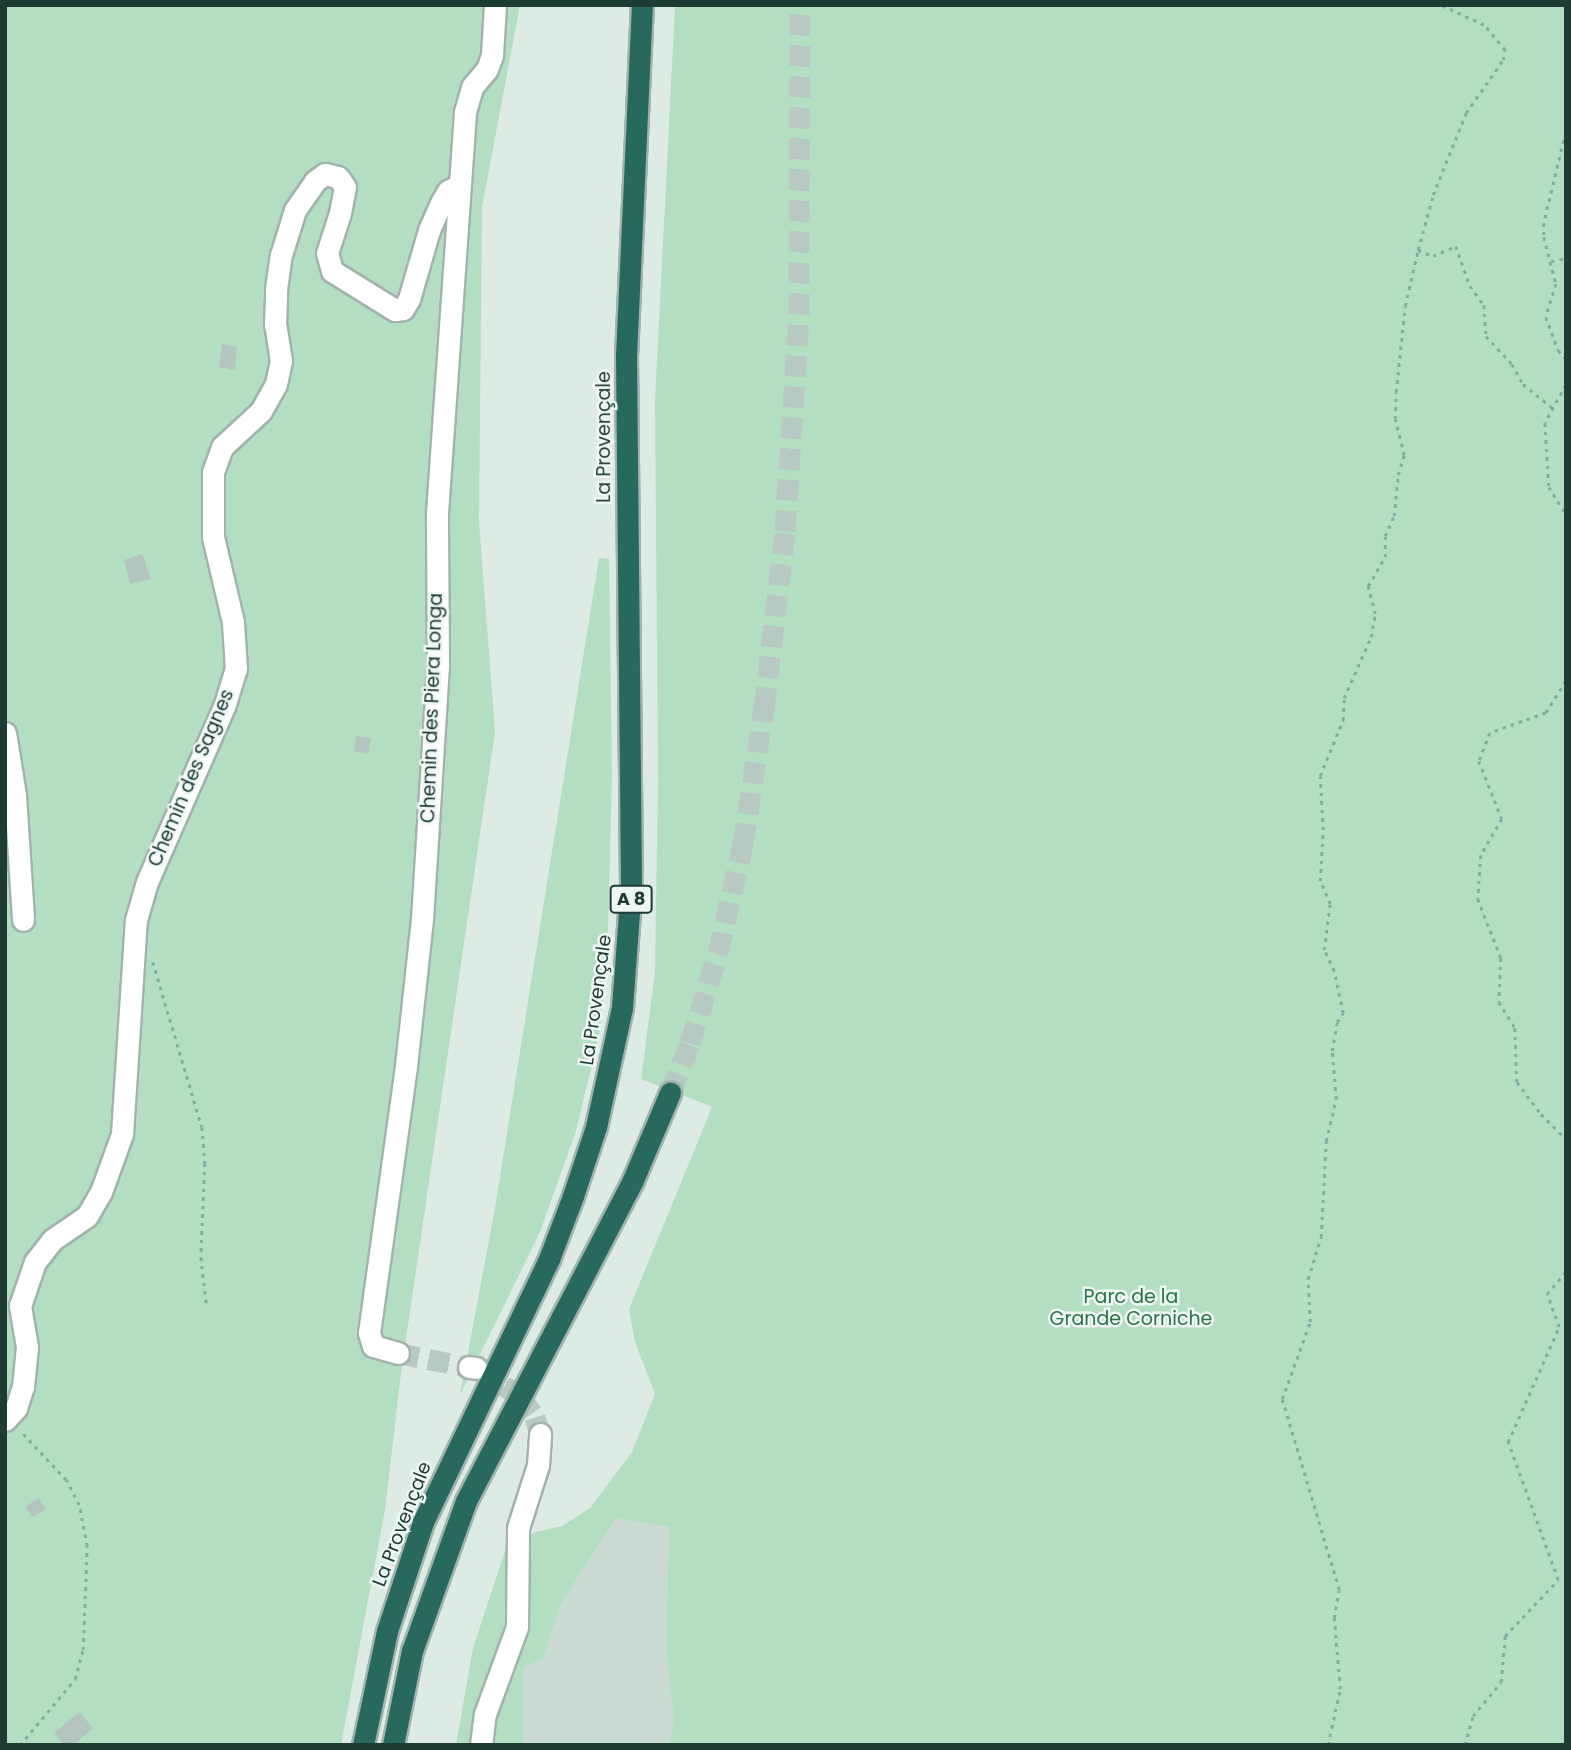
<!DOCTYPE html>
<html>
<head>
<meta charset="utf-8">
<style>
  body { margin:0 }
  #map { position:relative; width:1571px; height:1750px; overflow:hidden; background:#deebe5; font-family:Poppins,sans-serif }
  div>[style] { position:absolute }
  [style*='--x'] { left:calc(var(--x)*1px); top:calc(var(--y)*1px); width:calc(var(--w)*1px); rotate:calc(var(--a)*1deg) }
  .built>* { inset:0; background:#ccdad4 }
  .green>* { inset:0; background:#b4dec1 }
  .building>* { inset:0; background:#b3c5be; transform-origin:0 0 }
  .minor-tunnel>* { height:21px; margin-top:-10.5px; transform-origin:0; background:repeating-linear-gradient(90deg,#b8c8c2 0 21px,transparent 0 31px) }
  .highway-tunnel>* { height:21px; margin-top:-10.5px; transform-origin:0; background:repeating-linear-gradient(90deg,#b8c8c2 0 21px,transparent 0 31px) }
  .path>* { height:2.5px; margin-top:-1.25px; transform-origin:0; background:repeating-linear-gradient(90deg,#7cb1a2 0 3.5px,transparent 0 8.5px) }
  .roads { filter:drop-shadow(2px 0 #a1b3ac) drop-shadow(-2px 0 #a1b3ac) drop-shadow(0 2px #a1b3ac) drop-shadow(0 -2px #a1b3ac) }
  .minor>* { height:21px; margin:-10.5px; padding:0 10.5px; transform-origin:10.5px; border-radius:10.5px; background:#fff }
  .highway>* { height:21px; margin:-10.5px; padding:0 10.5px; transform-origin:10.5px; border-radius:10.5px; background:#28695e }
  span { translate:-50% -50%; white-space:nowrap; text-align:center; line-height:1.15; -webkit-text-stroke:5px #eef7f3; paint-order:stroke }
  .shield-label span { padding:2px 5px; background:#eef7f3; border:2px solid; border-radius:5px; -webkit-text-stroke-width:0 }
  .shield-label { font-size:18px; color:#1e3b34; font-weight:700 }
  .street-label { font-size:19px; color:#1e3b34 }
  .park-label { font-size:19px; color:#267447 }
  .frame { position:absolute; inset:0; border:7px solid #1e3b34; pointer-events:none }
</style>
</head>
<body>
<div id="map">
  <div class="built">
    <i style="clip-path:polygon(616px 1518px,669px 1527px,666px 1650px,674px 1722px,669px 1745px,523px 1745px,523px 1667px,543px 1659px,561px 1604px)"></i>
  </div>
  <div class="green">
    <i style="clip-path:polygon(5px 5px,520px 5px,482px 207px,479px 521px,495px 732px,401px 1373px,385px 1510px,341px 1745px,5px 1745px)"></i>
    <i style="clip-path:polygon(675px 5px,1566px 5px,1566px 1745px,669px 1745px,674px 1722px,666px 1650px,669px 1527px,616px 1518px,561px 1604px,543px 1659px,523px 1667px,523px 1745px,456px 1745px,473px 1648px,506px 1548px,536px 1532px,562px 1526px,590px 1508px,632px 1452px,655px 1394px,635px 1342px,629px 1309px,712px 1107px,641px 1079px,655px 972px,658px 779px,655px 401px)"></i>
    <i style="clip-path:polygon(599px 558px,609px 559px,612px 776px,608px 929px,600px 1031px,576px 1131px,540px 1232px,460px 1395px,495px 1208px)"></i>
  </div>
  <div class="building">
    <i style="clip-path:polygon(222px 344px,237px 347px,235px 370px,219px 367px)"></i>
    <i style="clip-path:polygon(142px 554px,151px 579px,130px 584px,124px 560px)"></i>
    <i style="left:356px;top:736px;width:15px;height:16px;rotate:8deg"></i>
    <i style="left:39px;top:1498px;width:13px;height:16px;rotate:58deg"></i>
    <i style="clip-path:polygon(79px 1712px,93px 1728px,74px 1745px,64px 1745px,54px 1733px)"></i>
  </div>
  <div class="minor-tunnel">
    <i style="--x:398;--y:1353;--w:72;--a:11.2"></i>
    <i style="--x:478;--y:1369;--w:50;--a:32.7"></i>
    <i style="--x:520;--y:1396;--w:26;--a:54"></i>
    <i style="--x:535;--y:1417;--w:18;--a:74"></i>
  </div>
  <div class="highway-tunnel">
    <i style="--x:670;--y:1093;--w:54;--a:-68.2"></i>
    <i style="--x:690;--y:1043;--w:94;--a:-72.7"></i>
    <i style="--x:718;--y:953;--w:112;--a:-77.1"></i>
    <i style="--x:743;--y:844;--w:138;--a:-81.2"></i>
    <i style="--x:764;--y:708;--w:178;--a:-83.2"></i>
    <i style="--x:785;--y:531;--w:217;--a:-86.3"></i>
    <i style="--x:799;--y:314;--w:309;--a:-89.8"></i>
  </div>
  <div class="path">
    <i style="--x:1566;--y:132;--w:94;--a:103.6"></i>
    <i style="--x:1544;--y:223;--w:14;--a:90"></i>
    <i style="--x:1544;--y:237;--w:49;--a:75.7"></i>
    <i style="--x:1556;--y:284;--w:34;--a:107"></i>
    <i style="--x:1546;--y:317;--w:35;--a:70"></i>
    <i style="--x:1558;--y:350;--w:12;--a:48"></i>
    <i style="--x:1418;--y:250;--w:16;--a:22"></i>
    <i style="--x:1433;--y:256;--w:25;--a:-23"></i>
    <i style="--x:1456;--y:246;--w:42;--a:70.7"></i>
    <i style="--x:1470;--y:286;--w:24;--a:54"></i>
    <i style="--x:1484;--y:305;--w:31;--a:86"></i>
    <i style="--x:1486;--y:336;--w:38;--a:47"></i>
    <i style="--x:1512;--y:364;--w:23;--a:61"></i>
    <i style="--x:1523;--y:384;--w:38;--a:39"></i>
    <i style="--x:1551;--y:261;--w:15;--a:-11"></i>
    <i style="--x:1566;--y:385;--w:43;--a:118.9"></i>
    <i style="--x:1545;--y:423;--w:64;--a:86.4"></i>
    <i style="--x:1549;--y:487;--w:32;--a:58"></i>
    <i style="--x:1566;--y:681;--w:38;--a:122"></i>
    <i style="--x:1546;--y:713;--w:59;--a:160.3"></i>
    <i style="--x:1490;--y:733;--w:30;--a:111"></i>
    <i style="--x:1479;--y:761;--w:62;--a:68.4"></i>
    <i style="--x:1502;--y:819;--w:42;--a:120.3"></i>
    <i style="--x:1481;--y:855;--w:44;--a:93.9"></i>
    <i style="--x:1478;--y:899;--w:63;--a:68.7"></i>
    <i style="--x:1501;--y:958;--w:44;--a:92.6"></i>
    <i style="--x:1499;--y:1002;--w:31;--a:58"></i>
    <i style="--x:1515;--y:1028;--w:54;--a:87.9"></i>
    <i style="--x:1517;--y:1082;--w:40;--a:53"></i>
    <i style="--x:1541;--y:1114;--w:35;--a:45"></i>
    <i style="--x:153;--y:962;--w:172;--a:73.5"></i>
    <i style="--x:202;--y:1127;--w:36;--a:85"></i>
    <i style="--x:205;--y:1163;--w:94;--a:92.4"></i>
    <i style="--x:201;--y:1257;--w:51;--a:83.3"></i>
    <i style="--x:20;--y:1745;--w:86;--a:-50.2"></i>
    <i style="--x:75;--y:1679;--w:30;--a:-75"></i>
    <i style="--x:83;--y:1650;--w:104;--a:-87.8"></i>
    <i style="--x:87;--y:1546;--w:42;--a:-101"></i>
    <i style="--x:79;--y:1505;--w:28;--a:-117"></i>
    <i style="--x:66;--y:1480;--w:67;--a:-133.2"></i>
    <i style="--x:1328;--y:1745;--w:57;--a:-77.9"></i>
    <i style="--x:1340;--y:1689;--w:71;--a:-94.8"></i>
    <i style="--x:1334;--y:1618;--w:28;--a:-80"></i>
    <i style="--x:1339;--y:1590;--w:199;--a:-106.6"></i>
    <i style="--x:1282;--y:1399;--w:82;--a:-70"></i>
    <i style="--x:1310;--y:1322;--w:43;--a:-92.7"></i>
    <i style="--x:1308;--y:1279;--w:44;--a:-72.8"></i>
    <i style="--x:1321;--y:1237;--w:96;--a:-87"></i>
    <i style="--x:1326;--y:1141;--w:43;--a:-76.6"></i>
    <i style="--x:1336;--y:1099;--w:48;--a:-94.8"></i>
    <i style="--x:1332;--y:1051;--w:29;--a:-80"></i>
    <i style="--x:1337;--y:1022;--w:11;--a:-56"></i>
    <i style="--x:1343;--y:1013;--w:43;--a:-102.1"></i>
    <i style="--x:1334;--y:971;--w:23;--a:-115"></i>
    <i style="--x:1324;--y:950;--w:46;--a:-82.6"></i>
    <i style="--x:1330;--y:904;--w:25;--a:-113"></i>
    <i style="--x:1320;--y:881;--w:51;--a:-86.6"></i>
    <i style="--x:1323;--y:830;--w:54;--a:-93.2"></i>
    <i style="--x:1320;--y:776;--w:61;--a:-67.7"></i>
    <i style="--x:1343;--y:720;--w:22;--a:-87"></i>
    <i style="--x:1344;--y:698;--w:67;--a:-66.1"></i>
    <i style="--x:1371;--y:637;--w:23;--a:-80"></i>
    <i style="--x:1375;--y:614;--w:29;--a:-104"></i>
    <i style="--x:1368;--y:586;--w:34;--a:-60"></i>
    <i style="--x:1385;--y:557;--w:21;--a:-90"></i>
    <i style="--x:1385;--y:536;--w:22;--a:-66"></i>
    <i style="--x:1394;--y:516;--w:41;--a:-84.4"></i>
    <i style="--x:1398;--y:475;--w:21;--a:-73"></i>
    <i style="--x:1404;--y:455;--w:37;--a:-104"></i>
    <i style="--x:1395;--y:419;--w:27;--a:-88"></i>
    <i style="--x:1396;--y:392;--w:86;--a:-84"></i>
    <i style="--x:1405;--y:306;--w:57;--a:-76.9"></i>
    <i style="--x:1418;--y:250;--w:57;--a:-74.7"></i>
    <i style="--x:1433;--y:195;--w:88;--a:-68.1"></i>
    <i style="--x:1466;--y:113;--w:65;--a:-55.1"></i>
    <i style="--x:1503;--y:60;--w:10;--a:-79"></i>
    <i style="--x:1505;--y:50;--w:33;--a:-130"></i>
    <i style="--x:1484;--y:25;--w:48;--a:-155.6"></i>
    <i style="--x:1465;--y:1745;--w:30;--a:-75"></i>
    <i style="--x:1473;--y:1716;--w:44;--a:-50.5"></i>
    <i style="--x:1501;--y:1682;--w:46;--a:-85"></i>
    <i style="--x:1505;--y:1636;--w:77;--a:-46.6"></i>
    <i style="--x:1558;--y:1580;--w:147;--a:-109.9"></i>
    <i style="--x:1508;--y:1442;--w:126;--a:-66.1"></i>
    <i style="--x:1559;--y:1327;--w:35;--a:-110"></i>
    <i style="--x:1547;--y:1294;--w:30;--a:-50"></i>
  </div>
  <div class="roads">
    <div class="minor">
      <i style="--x:5;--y:733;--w:63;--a:80.8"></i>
      <i style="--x:15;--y:795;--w:125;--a:86.3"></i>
      <i style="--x:398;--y:1353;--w:26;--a:-164"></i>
      <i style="--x:373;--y:1346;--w:14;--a:-107"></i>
      <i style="--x:369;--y:1333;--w:270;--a:-82.1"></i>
      <i style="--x:406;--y:1066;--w:148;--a:-83.8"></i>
      <i style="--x:422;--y:919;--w:253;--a:-86.4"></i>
      <i style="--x:438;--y:667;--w:154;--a:-90.4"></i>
      <i style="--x:437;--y:513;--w:402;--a:-86"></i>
      <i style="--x:465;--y:112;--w:26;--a:-74"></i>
      <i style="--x:472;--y:87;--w:23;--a:-50"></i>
      <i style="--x:487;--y:69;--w:15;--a:-70"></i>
      <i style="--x:492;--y:55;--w:50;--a:-86.6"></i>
      <i style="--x:469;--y:1367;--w:7;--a:8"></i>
      <i style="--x:5;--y:1420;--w:16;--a:-47"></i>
      <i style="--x:16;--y:1408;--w:22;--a:-72"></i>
      <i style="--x:23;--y:1387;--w:40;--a:-84.3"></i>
      <i style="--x:27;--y:1347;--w:42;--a:-99.7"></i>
      <i style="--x:20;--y:1306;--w:46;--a:-71.2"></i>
      <i style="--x:35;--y:1262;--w:28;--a:-52"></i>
      <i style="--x:52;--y:1240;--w:42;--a:-34.4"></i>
      <i style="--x:87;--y:1216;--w:28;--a:-60"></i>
      <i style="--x:101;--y:1192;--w:62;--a:-70.1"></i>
      <i style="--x:122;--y:1134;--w:214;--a:-86.3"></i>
      <i style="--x:136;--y:920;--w:40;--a:-74"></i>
      <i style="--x:147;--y:882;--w:194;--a:-66.3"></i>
      <i style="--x:225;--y:704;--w:37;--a:-73"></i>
      <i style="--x:236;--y:669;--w:47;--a:-93.7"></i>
      <i style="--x:233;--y:622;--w:87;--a:-103.2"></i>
      <i style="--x:213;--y:537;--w:65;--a:-90"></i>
      <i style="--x:213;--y:472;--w:27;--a:-70"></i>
      <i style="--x:222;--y:447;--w:53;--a:-42.7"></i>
      <i style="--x:261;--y:411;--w:31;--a:-61"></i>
      <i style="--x:276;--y:384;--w:24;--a:-78"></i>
      <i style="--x:281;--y:361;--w:36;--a:-99"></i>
      <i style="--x:275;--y:325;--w:36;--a:-88"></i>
      <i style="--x:276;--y:289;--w:34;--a:-82"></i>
      <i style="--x:281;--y:255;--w:47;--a:-72.7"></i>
      <i style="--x:295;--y:210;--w:35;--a:-55"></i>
      <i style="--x:315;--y:181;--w:12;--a:-35"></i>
      <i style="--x:325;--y:174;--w:13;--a:13"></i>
      <i style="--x:338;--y:177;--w:12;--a:55"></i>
      <i style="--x:345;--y:187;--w:26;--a:101"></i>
      <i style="--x:340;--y:213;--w:42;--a:108"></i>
      <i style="--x:327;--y:253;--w:19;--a:74"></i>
      <i style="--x:332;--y:271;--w:74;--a:31.8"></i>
      <i style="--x:395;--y:310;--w:8;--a:-7"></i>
      <i style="--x:403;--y:309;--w:12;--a:-59"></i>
      <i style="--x:409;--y:299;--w:72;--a:-73.8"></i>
      <i style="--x:429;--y:230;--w:30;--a:-66"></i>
      <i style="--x:441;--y:203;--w:14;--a:-60"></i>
      <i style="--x:448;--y:191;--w:13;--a:-27"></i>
      <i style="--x:481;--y:1745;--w:31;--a:-83"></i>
      <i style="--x:485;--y:1714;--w:93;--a:-69.8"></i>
      <i style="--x:517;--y:1627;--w:99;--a:-89.4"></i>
      <i style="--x:518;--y:1528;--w:66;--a:-72.4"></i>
      <i style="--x:538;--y:1465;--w:31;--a:-86"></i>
    </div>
    <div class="highway">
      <i style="--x:363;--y:1745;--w:116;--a:-78.1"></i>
      <i style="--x:387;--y:1631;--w:115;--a:-71.7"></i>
      <i style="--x:423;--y:1522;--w:292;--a:-64.4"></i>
      <i style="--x:549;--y:1259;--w:67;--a:-69.1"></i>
      <i style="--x:573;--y:1196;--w:73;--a:-71.6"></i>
      <i style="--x:596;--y:1127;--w:122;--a:-77.7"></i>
      <i style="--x:622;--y:1008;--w:124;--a:-85.8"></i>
      <i style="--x:631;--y:884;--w:528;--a:-90.54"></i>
      <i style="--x:626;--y:356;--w:351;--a:-87.4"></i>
      <i style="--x:393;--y:1745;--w:96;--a:-78.6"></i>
      <i style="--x:412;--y:1651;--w:159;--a:-70.2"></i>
      <i style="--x:466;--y:1501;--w:362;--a:-62.5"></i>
      <i style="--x:633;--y:1180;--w:95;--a:-67"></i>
    </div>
  </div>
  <div class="shield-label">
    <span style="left:631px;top:899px">A 8</span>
  </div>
  <div class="street-label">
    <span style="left:604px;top:437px;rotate:-90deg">La Provençale</span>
    <span style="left:432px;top:708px;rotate:-88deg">Chemin des Piera Longa</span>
    <span style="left:191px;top:778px;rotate:-67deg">Chemin des Sagnes</span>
    <span style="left:596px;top:1000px;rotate:-82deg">La Provençale</span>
    <span style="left:402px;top:1524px;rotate:-69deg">La Provençale</span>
  </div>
  <div class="park-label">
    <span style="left:1131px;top:1308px">Parc de la<br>Grande Corniche</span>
  </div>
  <div class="frame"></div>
</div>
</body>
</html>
